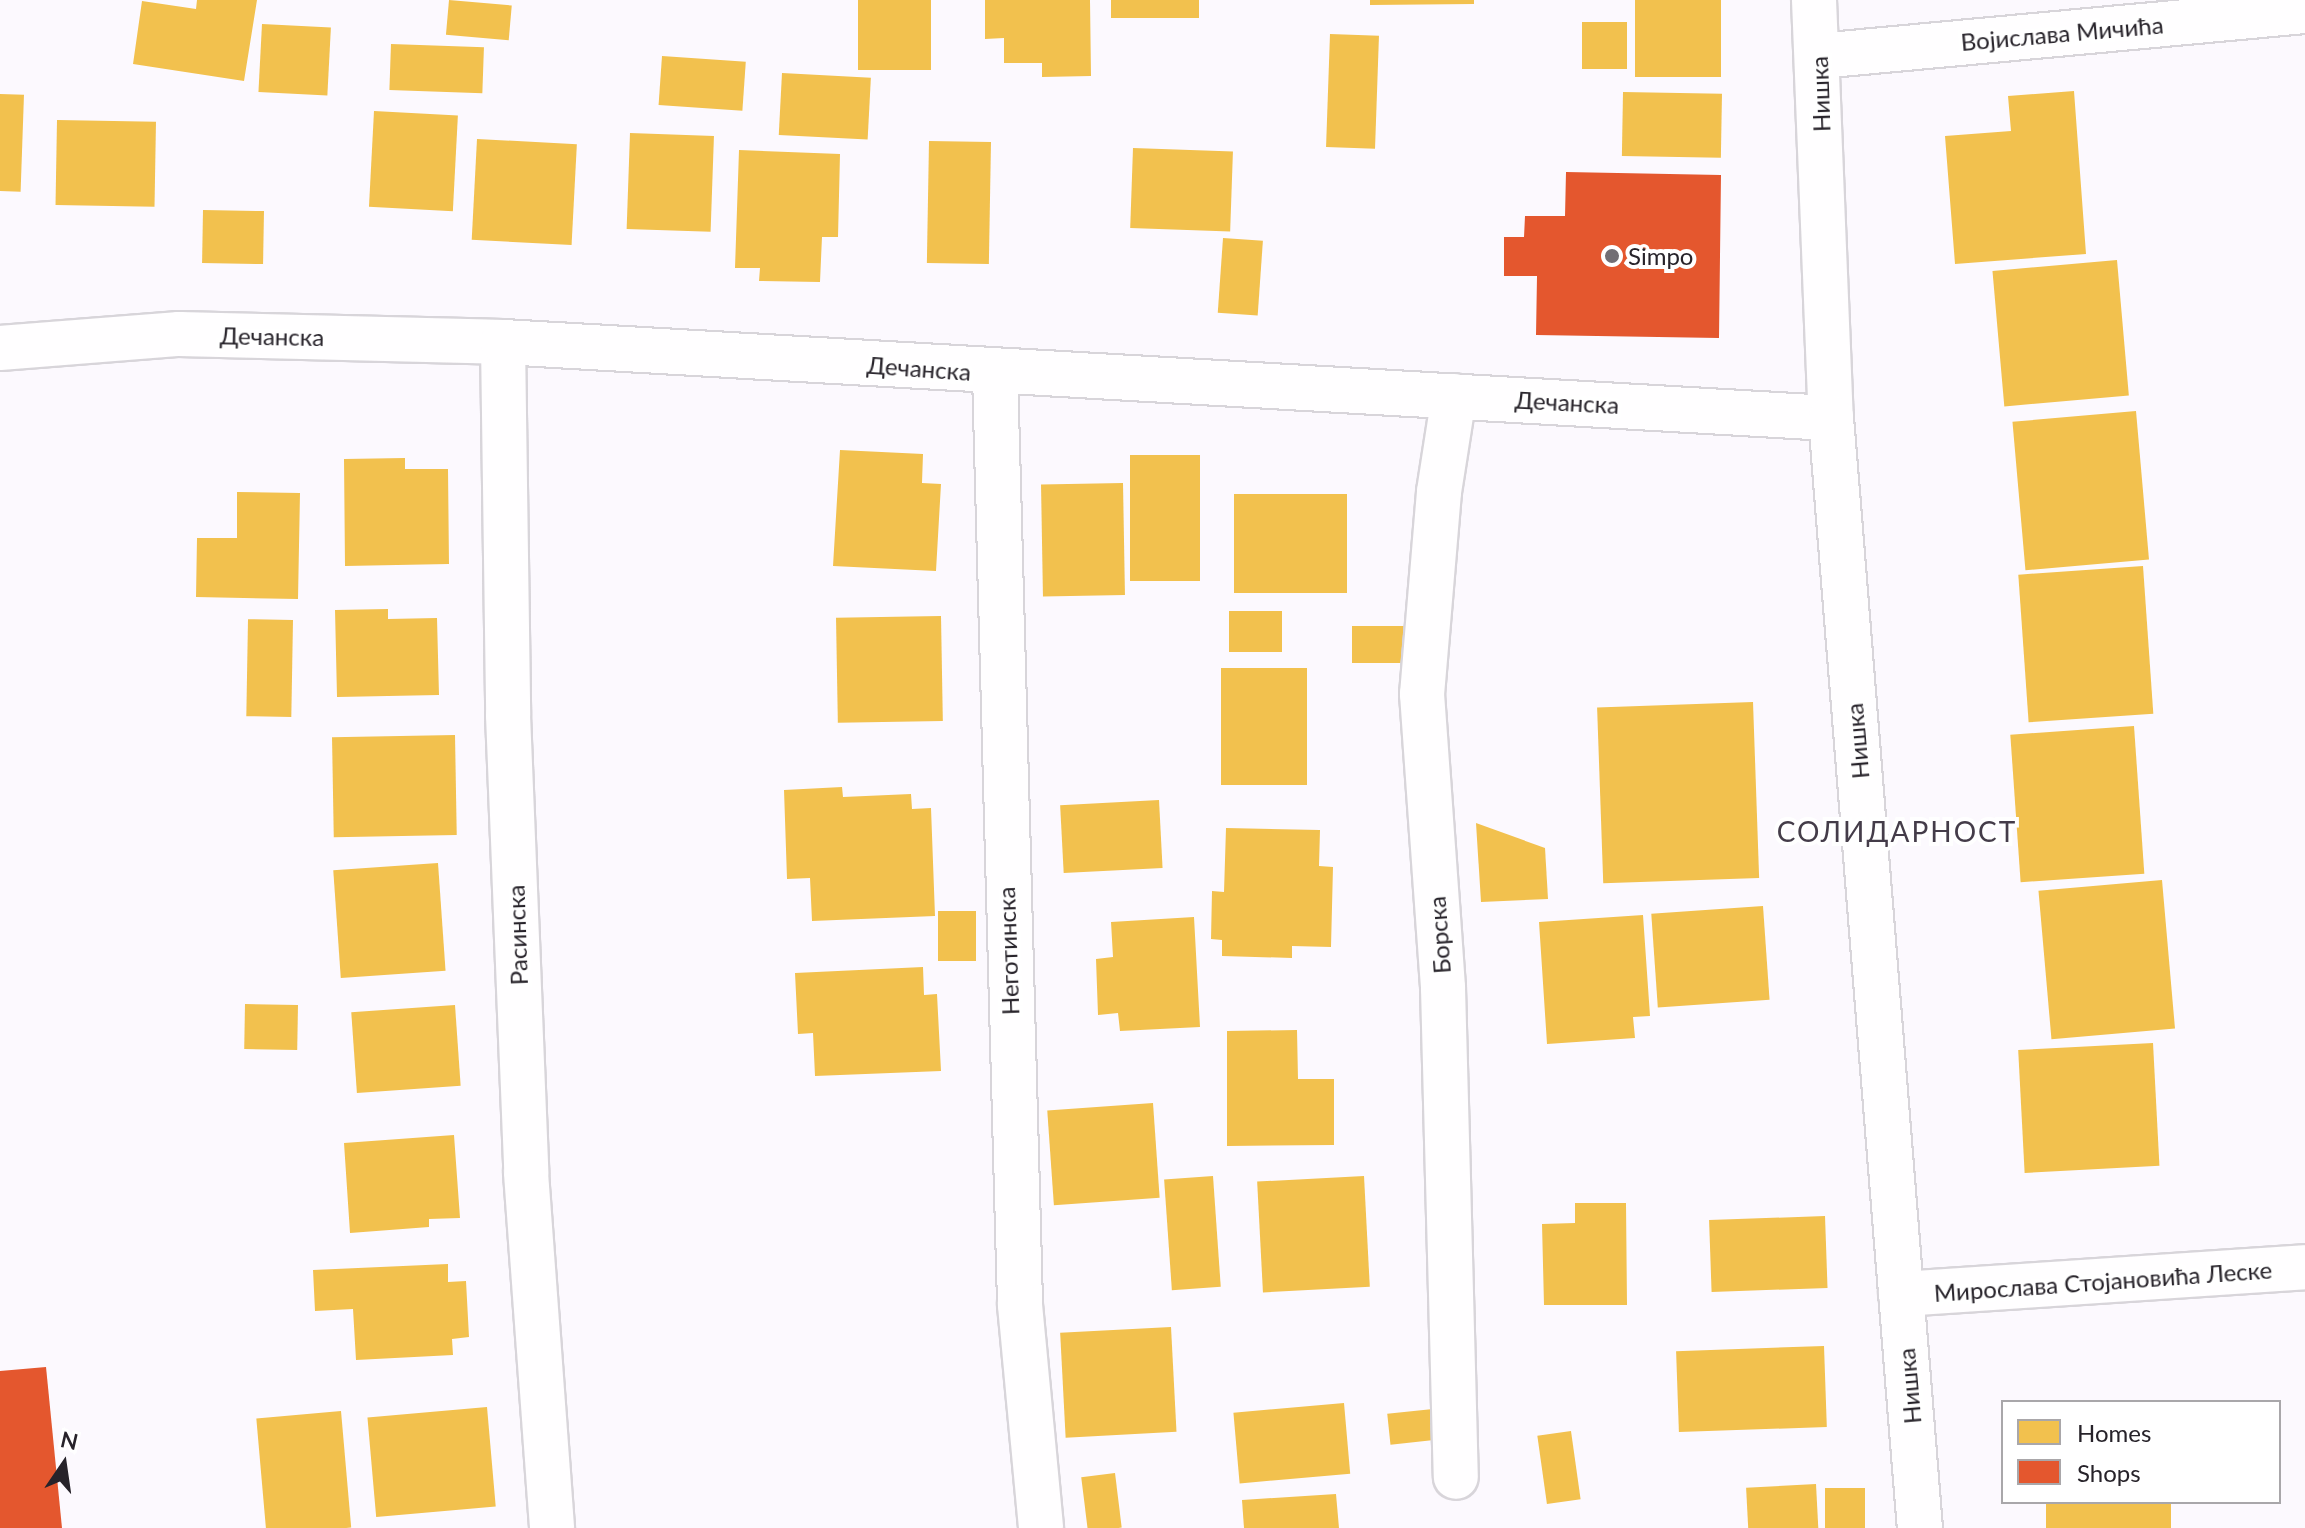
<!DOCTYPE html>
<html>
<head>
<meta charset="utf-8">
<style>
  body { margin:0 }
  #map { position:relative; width:2305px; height:1528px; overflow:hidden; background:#fcf9fe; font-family:Lato,sans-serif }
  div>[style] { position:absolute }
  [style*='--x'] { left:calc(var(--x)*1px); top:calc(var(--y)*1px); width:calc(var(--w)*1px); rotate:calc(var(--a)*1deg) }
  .homes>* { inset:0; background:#f2c14e; transform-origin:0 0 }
  .shops>* { inset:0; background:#e4572e }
  .roads { filter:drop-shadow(2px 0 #d8d5da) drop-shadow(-2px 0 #d8d5da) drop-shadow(0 2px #d8d5da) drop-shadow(0 -2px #d8d5da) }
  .street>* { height:44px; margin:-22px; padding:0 22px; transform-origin:22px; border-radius:22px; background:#fffeff }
  .secondary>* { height:44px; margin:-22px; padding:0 22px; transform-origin:22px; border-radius:22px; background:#fffeff }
  .dots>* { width:22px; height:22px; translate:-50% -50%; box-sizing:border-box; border:4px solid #fff; border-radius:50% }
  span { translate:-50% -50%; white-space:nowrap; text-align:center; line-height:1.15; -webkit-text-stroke:8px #fff; paint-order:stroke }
  .street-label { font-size:24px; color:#27232a }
  .poi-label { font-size:24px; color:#27232a }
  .left { translate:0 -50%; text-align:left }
  .quarter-label { font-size:28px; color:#443c49; letter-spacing:2px }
  .legend { position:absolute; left:2001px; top:1400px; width:280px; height:104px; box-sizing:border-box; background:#fff; border:2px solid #a9a7aa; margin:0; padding:10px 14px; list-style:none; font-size:24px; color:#27232a }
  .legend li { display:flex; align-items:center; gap:16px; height:40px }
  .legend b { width:40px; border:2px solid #a9a7aa }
  .north { position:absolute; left:24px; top:1424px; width:80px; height:80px; -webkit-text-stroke:6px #fff; paint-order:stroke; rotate:13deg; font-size:22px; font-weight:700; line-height:32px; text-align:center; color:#27232a }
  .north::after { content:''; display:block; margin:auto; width:28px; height:36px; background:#27232a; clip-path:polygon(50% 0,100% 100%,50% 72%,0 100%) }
</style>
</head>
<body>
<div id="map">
  <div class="homes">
    <i style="clip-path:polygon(197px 0,257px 0,244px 81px,133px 64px,142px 1px,196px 9px)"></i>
    <i style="left:449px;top:0;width:63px;height:35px;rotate:5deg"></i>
    <i style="left:858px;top:0;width:73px;height:70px"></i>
    <i style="clip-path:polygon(985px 0,1090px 0,1091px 76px,1042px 77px,1042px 63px,1004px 63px,1004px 38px,985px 39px)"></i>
    <i style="left:1111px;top:0;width:88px;height:18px"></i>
    <i style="clip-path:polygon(1370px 0,1474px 0,1474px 4px,1370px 5px)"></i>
    <i style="left:1635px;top:0;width:86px;height:77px"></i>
    <i style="left:1582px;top:22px;width:45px;height:47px"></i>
    <i style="left:262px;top:24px;width:69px;height:68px;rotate:3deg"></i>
    <i style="left:1330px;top:34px;width:49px;height:113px;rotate:2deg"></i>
    <i style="left:391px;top:44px;width:93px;height:46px;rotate:2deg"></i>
    <i style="left:662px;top:56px;width:84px;height:49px;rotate:4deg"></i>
    <i style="left:782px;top:73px;width:89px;height:62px;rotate:3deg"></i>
    <i style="clip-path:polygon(2074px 91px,2086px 254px,1955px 264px,1945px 136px,2011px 131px,2008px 96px)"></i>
    <i style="left:1623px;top:92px;width:99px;height:64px;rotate:1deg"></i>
    <i style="left:0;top:94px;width:24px;height:97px;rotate:2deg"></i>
    <i style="left:374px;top:111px;width:84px;height:96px;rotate:3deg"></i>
    <i style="left:57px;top:120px;width:99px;height:85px;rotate:1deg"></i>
    <i style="left:630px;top:133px;width:84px;height:96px;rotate:2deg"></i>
    <i style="left:477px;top:139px;width:100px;height:101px;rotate:3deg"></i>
    <i style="left:929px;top:141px;width:62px;height:122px;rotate:1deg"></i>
    <i style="left:1133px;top:148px;width:100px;height:80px;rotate:2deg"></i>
    <i style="clip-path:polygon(739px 150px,840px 154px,838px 237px,822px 237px,820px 282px,759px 281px,760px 268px,735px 268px)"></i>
    <i style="left:203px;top:210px;width:61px;height:53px;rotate:1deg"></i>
    <i style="left:1223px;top:238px;width:40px;height:75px;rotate:4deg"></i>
    <i style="left:2117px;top:260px;width:136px;height:125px;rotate:85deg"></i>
    <i style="left:2136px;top:411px;width:149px;height:124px;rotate:85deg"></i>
    <i style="clip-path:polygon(840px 450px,923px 454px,922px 483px,941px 484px,936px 571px,833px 566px)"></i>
    <i style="left:1130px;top:455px;width:70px;height:126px"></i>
    <i style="clip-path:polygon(405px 458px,405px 469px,448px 469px,449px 564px,345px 566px,344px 459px)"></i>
    <i style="left:1123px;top:483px;width:112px;height:82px;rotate:89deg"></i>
    <i style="clip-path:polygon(237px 492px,300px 493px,298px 599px,196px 597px,197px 538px,237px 538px)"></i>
    <i style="left:1234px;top:494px;width:113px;height:99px"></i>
    <i style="left:2143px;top:566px;width:148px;height:125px;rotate:86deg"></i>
    <i style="clip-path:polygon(388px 609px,388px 619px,437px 618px,439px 695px,337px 697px,335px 610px)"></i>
    <i style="left:1282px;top:611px;width:41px;height:53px;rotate:90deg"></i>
    <i style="left:941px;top:616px;width:105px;height:105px;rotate:89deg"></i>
    <i style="left:293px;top:620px;width:97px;height:45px;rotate:91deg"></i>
    <i style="left:1352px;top:626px;width:58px;height:37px"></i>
    <i style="left:1307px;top:668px;width:117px;height:86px;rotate:90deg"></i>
    <i style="left:1753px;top:702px;width:176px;height:156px;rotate:88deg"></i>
    <i style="left:2134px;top:726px;width:148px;height:124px;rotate:86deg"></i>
    <i style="left:455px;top:735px;width:100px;height:123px;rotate:89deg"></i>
    <i style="clip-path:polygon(842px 787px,843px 797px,911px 794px,912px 809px,931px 808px,935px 916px,812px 921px,810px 878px,787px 879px,784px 790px)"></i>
    <i style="left:1159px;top:800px;width:68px;height:99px;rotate:87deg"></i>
    <i style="clip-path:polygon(1476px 823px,1545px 848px,1548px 899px,1481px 902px)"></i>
    <i style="clip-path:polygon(1226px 828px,1320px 830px,1319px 866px,1333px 867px,1331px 947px,1292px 946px,1292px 958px,1222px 956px,1222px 940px,1211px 939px,1212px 891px,1224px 892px)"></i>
    <i style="left:438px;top:863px;width:108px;height:105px;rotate:86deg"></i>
    <i style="left:2162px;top:880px;width:149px;height:124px;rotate:85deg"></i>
    <i style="left:1763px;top:906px;width:94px;height:112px;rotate:86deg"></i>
    <i style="left:938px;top:911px;width:38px;height:50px"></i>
    <i style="clip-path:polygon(1643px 915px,1650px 1016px,1633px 1017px,1635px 1038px,1547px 1044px,1539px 922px)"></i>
    <i style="clip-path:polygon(1194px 917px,1200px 1027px,1120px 1031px,1118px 1013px,1098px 1015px,1096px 959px,1113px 957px,1111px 922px)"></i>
    <i style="clip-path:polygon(923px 967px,924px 995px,937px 994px,941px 1071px,815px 1076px,813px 1033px,798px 1034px,795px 973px)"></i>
    <i style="left:245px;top:1004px;width:53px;height:45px;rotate:1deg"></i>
    <i style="left:455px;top:1005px;width:81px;height:104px;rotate:86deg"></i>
    <i style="clip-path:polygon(1297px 1030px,1298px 1079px,1334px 1079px,1334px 1145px,1227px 1146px,1227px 1031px)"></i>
    <i style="left:2153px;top:1043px;width:123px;height:135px;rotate:87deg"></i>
    <i style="left:1153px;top:1103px;width:95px;height:106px;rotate:86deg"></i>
    <i style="clip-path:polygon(454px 1135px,460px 1218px,429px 1219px,429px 1227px,350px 1233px,344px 1143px)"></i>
    <i style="left:1213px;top:1176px;width:111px;height:49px;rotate:86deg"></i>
    <i style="left:1364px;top:1176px;width:111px;height:107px;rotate:87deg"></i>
    <i style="clip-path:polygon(1575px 1203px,1626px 1203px,1627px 1305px,1544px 1305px,1542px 1224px,1575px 1223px)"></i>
    <i style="left:1825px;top:1216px;width:72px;height:116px;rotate:88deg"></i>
    <i style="clip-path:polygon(448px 1264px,448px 1282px,466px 1281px,469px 1337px,452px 1339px,453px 1355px,356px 1360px,353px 1309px,315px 1311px,313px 1270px)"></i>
    <i style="left:1171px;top:1327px;width:105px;height:111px;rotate:87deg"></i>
    <i style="left:1824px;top:1346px;width:81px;height:148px;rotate:88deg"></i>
    <i style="left:1344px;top:1403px;width:71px;height:111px;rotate:85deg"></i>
    <i style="left:487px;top:1407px;width:100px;height:120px;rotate:85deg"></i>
    <i style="left:1433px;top:1409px;width:31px;height:46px;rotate:84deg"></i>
    <i style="left:341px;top:1411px;width:117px;height:85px;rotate:85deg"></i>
    <i style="left:1571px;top:1431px;width:69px;height:34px;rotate:82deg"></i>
    <i style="left:1115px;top:1473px;width:55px;height:34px;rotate:83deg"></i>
    <i style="left:1816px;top:1484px;width:44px;height:70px;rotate:87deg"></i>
    <i style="left:1825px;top:1488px;width:40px;height:40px"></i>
    <i style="clip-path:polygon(1336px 1494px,1339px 1528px,1244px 1528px,1242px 1500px)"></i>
    <i style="left:2046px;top:1502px;width:125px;height:26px"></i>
  </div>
  <div class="shops">
    <i style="clip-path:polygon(1566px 172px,1721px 175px,1719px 338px,1536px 335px,1537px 276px,1504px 276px,1504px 237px,1524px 237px,1525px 216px,1565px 216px)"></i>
    <i style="clip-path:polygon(46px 1367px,62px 1528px,0 1528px,0 1371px)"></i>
  </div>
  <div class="roads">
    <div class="street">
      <i style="--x:1819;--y:56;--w:488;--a:-5.3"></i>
      <i style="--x:503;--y:342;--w:373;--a:89.2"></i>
      <i style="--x:508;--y:715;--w:458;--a:87.7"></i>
      <i style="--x:526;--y:1173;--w:356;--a:85.8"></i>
      <i style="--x:0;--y:348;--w:180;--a:-4.5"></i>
      <i style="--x:179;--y:334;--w:324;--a:1.4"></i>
      <i style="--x:503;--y:342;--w:1330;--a:3.28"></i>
      <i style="--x:995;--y:373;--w:932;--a:88.46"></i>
      <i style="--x:1020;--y:1305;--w:224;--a:84.6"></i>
      <i style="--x:1454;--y:396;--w:97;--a:98.9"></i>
      <i style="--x:1439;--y:492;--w:203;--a:94.8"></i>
      <i style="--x:1422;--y:694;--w:295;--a:85.9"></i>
      <i style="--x:1443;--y:988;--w:489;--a:88.5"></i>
      <i style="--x:1901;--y:1294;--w:405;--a:-3.8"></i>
    </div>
    <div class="secondary">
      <i style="--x:1814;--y:0;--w:418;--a:87.7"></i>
      <i style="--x:1831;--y:418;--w:1114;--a:85.42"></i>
    </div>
  </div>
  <div class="dots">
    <i style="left:1612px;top:256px;background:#726e74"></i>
  </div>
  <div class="street-label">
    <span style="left:2062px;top:33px;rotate:-5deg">Војислава Мичића</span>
    <span style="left:1820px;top:94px;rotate:-92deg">Нишка</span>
    <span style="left:272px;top:336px;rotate:1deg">Дечанска</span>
    <span style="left:919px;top:368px;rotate:4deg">Дечанска</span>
    <span style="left:1567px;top:402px;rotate:3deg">Дечанска</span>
    <span style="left:1857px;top:741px;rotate:-95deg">Нишка</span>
    <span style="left:517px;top:935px;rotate:-92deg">Расинска</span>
    <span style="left:1439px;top:935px;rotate:-94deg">Борска</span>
    <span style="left:1008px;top:951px;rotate:-92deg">Неготинска</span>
    <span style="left:2103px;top:1281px;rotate:-4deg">Мирослава Стојановића Леске</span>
    <span style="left:1909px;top:1386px;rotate:-95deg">Нишка</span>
  </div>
  <div class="poi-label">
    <span class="left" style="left:1628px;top:256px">Simpo</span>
  </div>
  <div class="quarter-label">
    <span style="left:1897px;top:831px">СОЛИДАРНОСТ</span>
  </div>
  <ul class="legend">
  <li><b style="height:22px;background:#f2c14e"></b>Homes</li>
  <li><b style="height:22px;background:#e4572e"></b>Shops</li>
  </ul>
  <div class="north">N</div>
</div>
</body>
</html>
